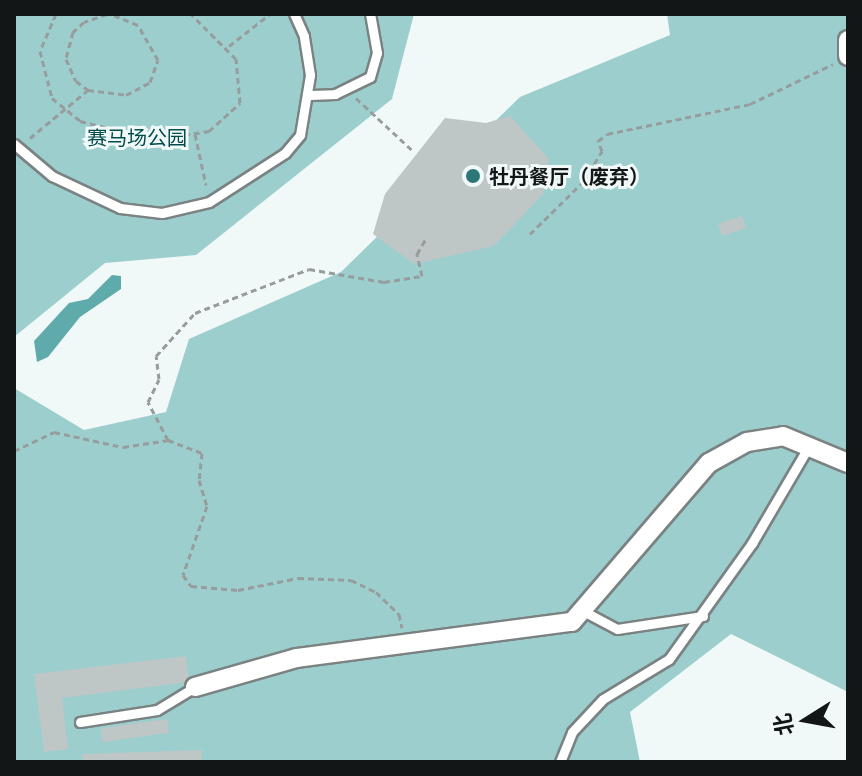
<!DOCTYPE html>
<html>
<head>
<meta charset="utf-8">
<style>
  body { margin:0 }
  #map { position:relative; width:862px; height:776px; overflow:hidden; background:#f0f8f8; font-family:Barlow,"Noto Sans SC",sans-serif }
  div>[style] { position:absolute }
  [style*='--x'] { left:calc(var(--x)*1px); top:calc(var(--y)*1px); width:calc(var(--w)*1px); rotate:calc(var(--a)*1deg) }
  .green>* { inset:0; background:#9ccece }
  .water>* { inset:0; background:#5fabac }
  .building>* { inset:0; background:#bec6c6; transform-origin:0 0 }
  .path>* { height:3px; margin-top:-1.5px; transform-origin:0; background:repeating-linear-gradient(90deg,#979c9c 0 6px,transparent 0 10px) }
  .roads { filter:drop-shadow(2px 0 #7b8282) drop-shadow(-2px 0 #7b8282) drop-shadow(0 2px #7b8282) drop-shadow(0 -2px #7b8282) }
  .lane>* { height:9px; margin:-4.5px; padding:0 4.5px; transform-origin:4.5px; border-radius:4.5px; background:#fff }
  .street>* { height:18px; margin:-9px; padding:0 9px; transform-origin:9px; border-radius:9px; background:#fff }
  .dots>* { width:22px; height:22px; translate:-50% -50%; box-sizing:border-box; border:4px solid #f0f8f8; border-radius:50% }
  span { translate:-50% -50%; white-space:nowrap; text-align:center; line-height:1.15; -webkit-text-stroke:6px #f0f8f8; paint-order:stroke }
  .park-label { font-size:20px; color:#024c4d }
  .poi-label { font-size:20px; color:#131616; font-weight:700 }
  .left { translate:0 -50%; text-align:left }
  .frame { position:absolute; inset:0; border:16px solid #131616; pointer-events:none }
  .north { position:absolute; left:766px; top:680px; width:80px; height:80px; -webkit-text-stroke:6px #f0f8f8; paint-order:stroke; rotate:259deg; font-size:22px; font-weight:700; line-height:32px; text-align:center; color:#131616 }
  .north::after { content:''; display:block; margin:auto; width:28px; height:36px; background:#131616; clip-path:polygon(50% 0,100% 100%,50% 72%,0 100%) }
</style>
</head>
<body>
<div id="map">
  <div class="green">
    <i style="clip-path:polygon(14px 14px,414px 14px,392px 99px,196px 255px,105px 263px,14px 337px)"></i>
    <i style="clip-path:polygon(667px 14px,848px 14px,848px 692px,731px 634px,630px 712px,640px 762px,14px 762px,14px 388px,84px 430px,166px 412px,189px 339px,341px 272px,520px 97px,670px 35px)"></i>
  </div>
  <div class="water">
    <i style="clip-path:polygon(112px 275px,121px 276px,121px 289px,80px 317px,48px 357px,37px 362px,34px 341px,69px 303px,88px 299px)"></i>
  </div>
  <div class="building">
    <i style="clip-path:polygon(510px 116px,549px 159px,543px 194px,494px 246px,414px 264px,373px 234px,385px 194px,445px 118px,486px 123px)"></i>
    <i style="left:742px;top:216px;width:13px;height:25px;rotate:72deg"></i>
    <i style="clip-path:polygon(186px 656px,189px 682px,62px 698px,68px 749px,44px 752px,34px 674px)"></i>
    <i style="left:167px;top:719px;width:14px;height:67px;rotate:82deg"></i>
    <i style="clip-path:polygon(202px 750px,202px 762px,82px 762px,82px 754px)"></i>
  </div>
  <div class="path">
    <i style="--x:56;--y:14;--w:40;--a:113.4"></i>
    <i style="--x:40;--y:51;--w:49;--a:75.7"></i>
    <i style="--x:52;--y:98;--w:36;--a:39"></i>
    <i style="--x:80;--y:121;--w:76;--a:13.7"></i>
    <i style="--x:154;--y:139;--w:56;--a:-8.3"></i>
    <i style="--x:209;--y:131;--w:42;--a:-42.1"></i>
    <i style="--x:240;--y:103;--w:44;--a:-95.2"></i>
    <i style="--x:236;--y:59;--w:64;--a:-135"></i>
    <i style="--x:107;--y:14;--w:24;--a:161"></i>
    <i style="--x:84;--y:22;--w:15;--a:138"></i>
    <i style="--x:73;--y:32;--w:28;--a:105"></i>
    <i style="--x:66;--y:59;--w:24;--a:66"></i>
    <i style="--x:76;--y:81;--w:15;--a:37"></i>
    <i style="--x:88;--y:90;--w:38;--a:7"></i>
    <i style="--x:126;--y:95;--w:27;--a:-28"></i>
    <i style="--x:150;--y:82;--w:23;--a:-70"></i>
    <i style="--x:158;--y:60;--w:40;--a:-119.7"></i>
    <i style="--x:138;--y:25;--w:29;--a:-158"></i>
    <i style="--x:229;--y:46;--w:52;--a:-38"></i>
    <i style="--x:356;--y:98;--w:76;--a:42.9"></i>
    <i style="--x:195;--y:134;--w:52;--a:77.8"></i>
    <i style="--x:30;--y:138;--w:75;--a:-39.6"></i>
    <i style="--x:530;--y:234;--w:76;--a:-44.5"></i>
    <i style="--x:584;--y:181;--w:35;--a:-59"></i>
    <i style="--x:602;--y:151;--w:11;--a:-112"></i>
    <i style="--x:598;--y:141;--w:11;--a:-38"></i>
    <i style="--x:607;--y:134;--w:146;--a:-11.8"></i>
    <i style="--x:750;--y:104;--w:92;--a:-25.7"></i>
    <i style="--x:168;--y:440;--w:43;--a:-117.8"></i>
    <i style="--x:148;--y:402;--w:25;--a:-64"></i>
    <i style="--x:159;--y:379;--w:23;--a:-97"></i>
    <i style="--x:156;--y:356;--w:58;--a:-47.8"></i>
    <i style="--x:195;--y:313;--w:122;--a:-21.1"></i>
    <i style="--x:309;--y:269;--w:76;--a:9.8"></i>
    <i style="--x:384;--y:282;--w:38;--a:-9"></i>
    <i style="--x:422;--y:276;--w:23;--a:-103"></i>
    <i style="--x:417;--y:254;--w:20;--a:-60"></i>
    <i style="--x:14;--y:451;--w:44;--a:-25.4"></i>
    <i style="--x:54;--y:432;--w:71;--a:12.3"></i>
    <i style="--x:123;--y:447;--w:46;--a:-8.8"></i>
    <i style="--x:168;--y:440;--w:36;--a:21"></i>
    <i style="--x:202;--y:453;--w:27;--a:96"></i>
    <i style="--x:199;--y:480;--w:27;--a:73"></i>
    <i style="--x:207;--y:506;--w:73;--a:109.2"></i>
    <i style="--x:183;--y:575;--w:14;--a:54"></i>
    <i style="--x:191;--y:586;--w:47;--a:4.9"></i>
    <i style="--x:238;--y:590;--w:61;--a:-11.3"></i>
    <i style="--x:298;--y:578;--w:53;--a:2.2"></i>
    <i style="--x:351;--y:580;--w:28;--a:26"></i>
    <i style="--x:376;--y:592;--w:32;--a:44"></i>
    <i style="--x:399;--y:614;--w:14;--a:78"></i>
    <i style="--x:14;--y:761;--w:1;--a:45"></i>
  </div>
  <div class="roads">
    <div class="lane">
      <i style="--x:310;--y:95;--w:25;--a:-2"></i>
      <i style="--x:335;--y:94;--w:39;--a:-26"></i>
      <i style="--x:370;--y:77;--w:25;--a:-74"></i>
      <i style="--x:377;--y:53;--w:40;--a:-100"></i>
      <i style="--x:14;--y:144;--w:50;--a:40.1"></i>
      <i style="--x:52;--y:176;--w:75;--a:25.2"></i>
      <i style="--x:120;--y:208;--w:42;--a:6.8"></i>
      <i style="--x:162;--y:213;--w:48;--a:-13.2"></i>
      <i style="--x:209;--y:202;--w:90;--a:-32.8"></i>
      <i style="--x:285;--y:153;--w:23;--a:-50"></i>
      <i style="--x:300;--y:135;--w:61;--a:-80.5"></i>
      <i style="--x:310;--y:75;--w:39;--a:-99"></i>
      <i style="--x:304;--y:36;--w:24;--a:-114"></i>
      <i style="--x:585;--y:612;--w:36;--a:28"></i>
      <i style="--x:617;--y:629;--w:87;--a:-8.6"></i>
      <i style="--x:80;--y:722;--w:78;--a:-8.9"></i>
      <i style="--x:157;--y:710;--w:44;--a:-31.2"></i>
      <i style="--x:560;--y:762;--w:32;--a:-68"></i>
      <i style="--x:572;--y:732;--w:45;--a:-46.8"></i>
      <i style="--x:603;--y:699;--w:77;--a:-31.2"></i>
      <i style="--x:669;--y:659;--w:143;--a:-54.4"></i>
      <i style="--x:752;--y:543;--w:115;--a:-59.6"></i>
    </div>
    <div class="street">
      <i style="--x:848;--y:40;--w:16;--a:90"></i>
      <i style="--x:195;--y:687;--w:106;--a:-15.9"></i>
      <i style="--x:297;--y:658;--w:277;--a:-7.5"></i>
      <i style="--x:572;--y:622;--w:210;--a:-49.3"></i>
      <i style="--x:709;--y:463;--w:43;--a:-28.9"></i>
      <i style="--x:747;--y:442;--w:36;--a:-9"></i>
      <i style="--x:783;--y:436;--w:70;--a:22.6"></i>
    </div>
  </div>
  <div class="dots">
    <i style="left:473px;top:176px;background:#2c7676"></i>
  </div>
  <div class="park-label">
    <span style="left:137px;top:137px">赛马场公园</span>
  </div>
  <div class="poi-label">
    <span class="left" style="left:489px;top:176px">牡丹餐厅（废弃）</span>
  </div>
  <div class="frame"></div>
  <div class="north">北</div>
</div>
</body>
</html>
